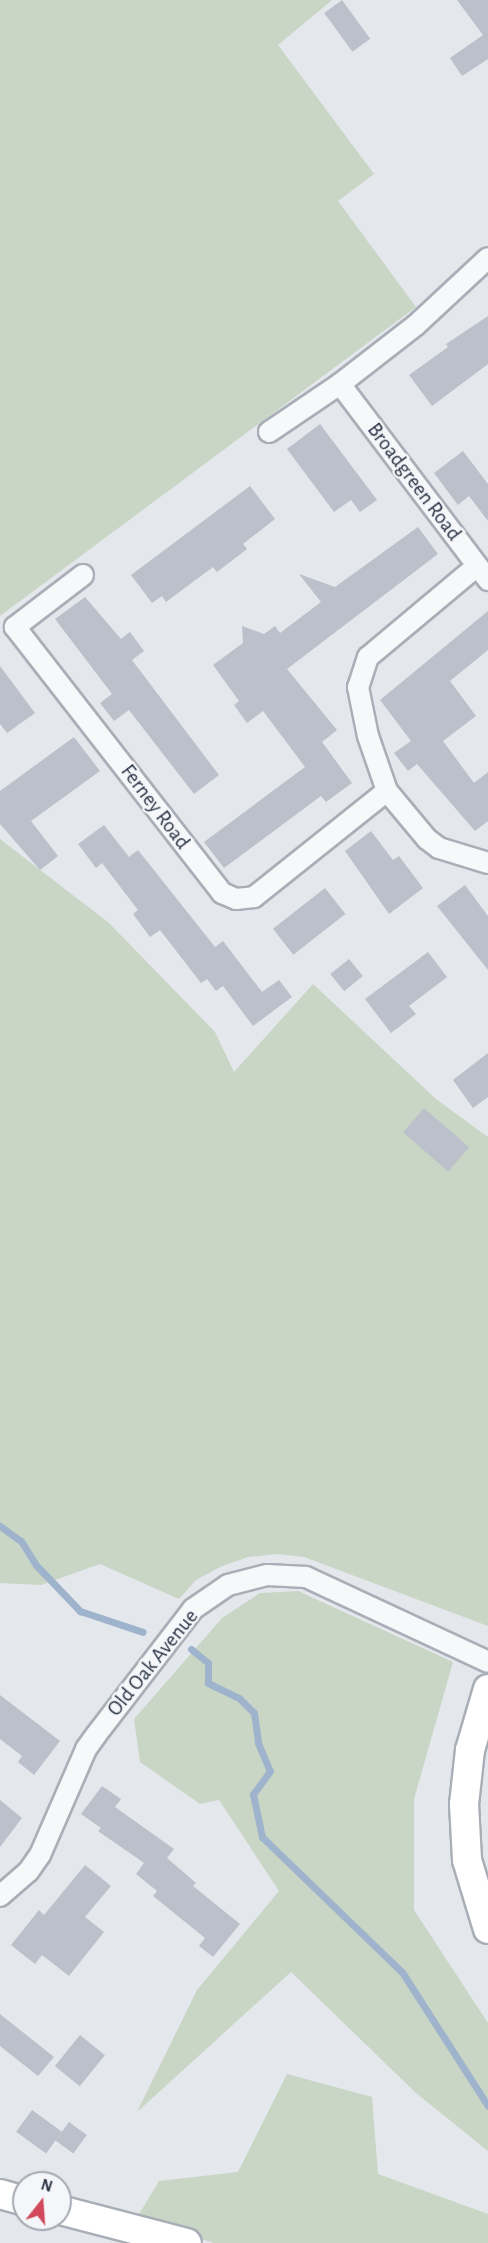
<!DOCTYPE html>
<html>
<head>
<meta charset="utf-8">
<style>
  body { margin:0 }
  #map { position:relative; width:488px; height:2243px; overflow:hidden; background:#e4e7ec; font-family:"Alegreya Sans",sans-serif }
  div>[style] { position:absolute }
  [style*='--x'] { left:calc(var(--x)*1px); top:calc(var(--y)*1px); width:calc(var(--w)*1px); rotate:calc(var(--a)*1deg) }
  .green>* { inset:0; background:#c9d6c5 }
  .stream>* { height:7px; margin:-3.5px; padding:0 3.5px; transform-origin:3.5px; border-radius:3.5px; background:#9fb4cc }
  .building>* { inset:0; background:#bbc0ca; transform-origin:0 0 }
  .roads { filter:drop-shadow(2px 0 #a9aeb7) drop-shadow(-2px 0 #a9aeb7) drop-shadow(0 2px #a9aeb7) drop-shadow(0 -2px #a9aeb7) }
  .street>* { height:20px; margin:-10px; padding:0 10px; transform-origin:10px; border-radius:10px; background:#f7f8fa }
  .secondary>* { height:28px; margin:-14px; padding:0 14px; transform-origin:14px; border-radius:14px; background:#fff }
  span { translate:-50% -50%; white-space:nowrap; text-align:center; line-height:1.15; -webkit-text-stroke:4.5px #f4f6f9; paint-order:stroke }
  .street-label { font-size:21px; color:#2b3445 }
  .north { position:absolute; left:12px; top:2171px; width:60px; height:60px; box-sizing:border-box; background:#f4f6f9; border:2px solid #a4a8b1; border-radius:50%; rotate:17deg; font-size:16px; font-weight:700; line-height:24px; text-align:center; color:#2b3445 }
  .north::after { content:''; display:block; margin:auto; width:21px; height:27px; background:#d1495b; clip-path:polygon(50% 0,100% 100%,50% 72%,0 100%) }
</style>
</head>
<body>
<div id="map">
  <div class="green">
    <i style="clip-path:polygon(0 0,332px 0,278px 45px,374px 174px,338px 201px,416px 307px,0 616px)"></i>
    <i style="clip-path:polygon(0 839px,109px 923px,215px 1032px,234px 1072px,313px 984px,436px 1099px,488px 1137px,488px 1626px,304px 1557px,277px 1554px,248px 1557px,220px 1567px,196px 1580px,179px 1599px,100px 1564px,41px 1585px,0 1583px)"></i>
    <i style="clip-path:polygon(298px 1591px,453px 1662px,414px 1799px,414px 1910px,488px 2023px,488px 2151px,416px 2093px,291px 1972px,137px 2112px,197px 1990px,279px 1891px,219px 1800px,200px 1804px,140px 1762px,134px 1719px,222px 1618px,260px 1593px)"></i>
    <i style="clip-path:polygon(287px 2074px,372px 2097px,378px 2174px,488px 2214px,488px 2243px,214px 2243px,136px 2219px,159px 2181px,238px 2172px)"></i>
  </div>
  <div class="stream">
    <i style="--x:0;--y:1526;--w:26;--a:36"></i>
    <i style="--x:21;--y:1541;--w:28;--a:58"></i>
    <i style="--x:36;--y:1565;--w:64;--a:46.3"></i>
    <i style="--x:80;--y:1611;--w:66;--a:18.4"></i>
    <i style="--x:191;--y:1649;--w:22;--a:39"></i>
    <i style="--x:208;--y:1663;--w:20;--a:90"></i>
    <i style="--x:208;--y:1683;--w:34;--a:26"></i>
    <i style="--x:239;--y:1698;--w:21;--a:45"></i>
    <i style="--x:254;--y:1713;--w:30;--a:82"></i>
    <i style="--x:258;--y:1743;--w:30;--a:67"></i>
    <i style="--x:270;--y:1771;--w:29;--a:126"></i>
    <i style="--x:253;--y:1794;--w:44;--a:78.2"></i>
    <i style="--x:262;--y:1837;--w:194;--a:44"></i>
    <i style="--x:402;--y:1972;--w:159;--a:57.3"></i>
  </div>
  <div class="building">
    <i style="left:342px;top:0;width:48px;height:22px;rotate:54deg"></i>
    <i style="clip-path:polygon(457px 0,488px 0,488px 59px,462px 76px,450px 58px,483px 35px)"></i>
    <i style="clip-path:polygon(488px 316px,488px 364px,432px 406px,409px 375px,448px 347px,446px 344px)"></i>
    <i style="clip-path:polygon(320px 424px,377px 500px,360px 512px,351px 500px,334px 512px,287px 449px)"></i>
    <i style="clip-path:polygon(463px 451px,488px 484px,488px 521px,469px 496px,458px 505px,434px 473px)"></i>
    <i style="clip-path:polygon(250px 486px,275px 519px,243px 544px,247px 549px,217px 572px,213px 567px,166px 602px,162px 596px,152px 603px,131px 575px)"></i>
    <i style="clip-path:polygon(418px 527px,438px 554px,287px 669px,337px 730px,322px 742px,352px 783px,326px 802px,321px 796px,224px 868px,204px 842px,305px 767px,263px 711px,247px 723px,234px 705px,239px 701px,213px 665px,243px 643px,242px 626px,264px 634px,275px 626px,280px 633px,321px 602px,299px 574px,335px 587px)"></i>
    <i style="clip-path:polygon(85px 597px,121px 639px,130px 632px,144px 651px,132px 660px,219px 775px,194px 794px,129px 710px,114px 721px,100px 703px,112px 694px,55px 619px)"></i>
    <i style="clip-path:polygon(488px 611px,488px 650px,450px 681px,476px 716px,443px 741px,474px 783px,488px 772px,488px 821px,475px 831px,417px 764px,408px 771px,394px 753px,411px 741px,380px 700px)"></i>
    <i style="clip-path:polygon(0 666px,35px 713px,7px 733px,0 724px)"></i>
    <i style="clip-path:polygon(74px 737px,100px 771px,31px 821px,58px 856px,40px 870px,0 824px,0 791px)"></i>
    <i style="clip-path:polygon(104px 825px,129px 857px,138px 850px,215px 947px,223px 941px,262px 992px,279px 980px,292px 997px,253px 1026px,223px 986px,216px 991px,207px 979px,201px 983px,160px 930px,150px 937px,133px 914px,138px 910px,102px 863px,96px 868px,78px 844px)"></i>
    <i style="clip-path:polygon(371px 831px,393px 860px,399px 856px,423px 888px,389px 914px,345px 851px)"></i>
    <i style="clip-path:polygon(465px 885px,488px 916px,488px 970px,437px 906px)"></i>
    <i style="left:325px;top:888px;width:33px;height:66px;rotate:52deg"></i>
    <i style="clip-path:polygon(428px 952px,447px 977px,409px 1006px,416px 1014px,391px 1033px,365px 999px)"></i>
    <i style="left:349px;top:959px;width:22px;height:24px;rotate:51deg"></i>
    <i style="clip-path:polygon(488px 1053px,488px 1097px,473px 1108px,453px 1080px)"></i>
    <i style="left:424px;top:1108px;width:60px;height:32px;rotate:41deg"></i>
    <i style="clip-path:polygon(0 1695px,60px 1741px,34px 1775px,18px 1762px,22px 1756px,0 1739px)"></i>
    <i style="clip-path:polygon(102px 1786px,121px 1799px,115px 1807px,174px 1849px,167px 1858px,196px 1883px,193px 1886px,240px 1924px,213px 1957px,199px 1946px,205px 1938px,153px 1896px,157px 1891px,136px 1874px,144px 1863px,98px 1831px,101px 1828px,81px 1814px)"></i>
    <i style="clip-path:polygon(0 1800px,22px 1818px,0 1847px)"></i>
    <i style="clip-path:polygon(85px 1865px,111px 1886px,85px 1917px,104px 1932px,69px 1976px,42px 1955px,35px 1964px,11px 1945px,39px 1910px,44px 1915px)"></i>
    <i style="clip-path:polygon(0 2014px,54px 2057px,38px 2076px,0 2046px)"></i>
    <i style="left:80px;top:2035px;width:32px;height:40px;rotate:39deg"></i>
    <i style="left:32px;top:2110px;width:37px;height:27px;rotate:36deg"></i>
    <i style="left:69px;top:2122px;width:22px;height:23px;rotate:36deg"></i>
  </div>
  <div class="roads">
    <div class="street">
      <i style="--x:340;--y:384;--w:246;--a:52.9"></i>
      <i style="--x:269;--y:432;--w:86;--a:-34.1"></i>
      <i style="--x:340;--y:384;--w:96;--a:-37.8"></i>
      <i style="--x:416;--y:325;--w:98;--a:-42.9"></i>
      <i style="--x:477;--y:566;--w:142;--a:140.1"></i>
      <i style="--x:368;--y:657;--w:32;--a:108"></i>
      <i style="--x:358;--y:687;--w:50;--a:78.5"></i>
      <i style="--x:368;--y:736;--w:58;--a:70.9"></i>
      <i style="--x:387;--y:791;--w:62;--a:50.2"></i>
      <i style="--x:427;--y:839;--w:15;--a:37"></i>
      <i style="--x:439;--y:848;--w:51;--a:17"></i>
      <i style="--x:83;--y:575;--w:86;--a:142.6"></i>
      <i style="--x:15;--y:627;--w:337;--a:52.1"></i>
      <i style="--x:222;--y:893;--w:15;--a:23"></i>
      <i style="--x:236;--y:899;--w:18;--a:-6"></i>
      <i style="--x:254;--y:897;--w:170;--a:-38.6"></i>
      <i style="--x:0;--y:1896;--w:37;--a:-41"></i>
      <i style="--x:28;--y:1872;--w:21;--a:-55"></i>
      <i style="--x:40;--y:1855;--w:116;--a:-66.5"></i>
      <i style="--x:86;--y:1749;--w:17;--a:-54"></i>
      <i style="--x:96;--y:1735;--w:159;--a:-52.4"></i>
      <i style="--x:193;--y:1609;--w:42;--a:-34.4"></i>
      <i style="--x:228;--y:1585;--w:40;--a:-14.4"></i>
      <i style="--x:267;--y:1575;--w:39;--a:3"></i>
      <i style="--x:306;--y:1577;--w:201;--a:25"></i>
    </div>
    <div class="secondary">
      <i style="--x:488;--y:1689;--w:64;--a:106.4"></i>
      <i style="--x:470;--y:1750;--w:54;--a:96.3"></i>
      <i style="--x:464;--y:1804;--w:56;--a:86.9"></i>
      <i style="--x:467;--y:1860;--w:72;--a:73.1"></i>
      <i style="--x:0;--y:2194;--w:25;--a:16"></i>
      <i style="--x:60;--y:2210;--w:131;--a:14.6"></i>
    </div>
  </div>
  <div class="street-label">
    <span style="left:414px;top:482px;rotate:53deg">Broadgreen Road</span>
    <span style="left:155px;top:807px;rotate:53deg">Ferney Road</span>
    <span style="left:153px;top:1663px;rotate:-51deg">Old Oak Avenue</span>
  </div>
  <div class="north">N</div>
</div>
</body>
</html>
